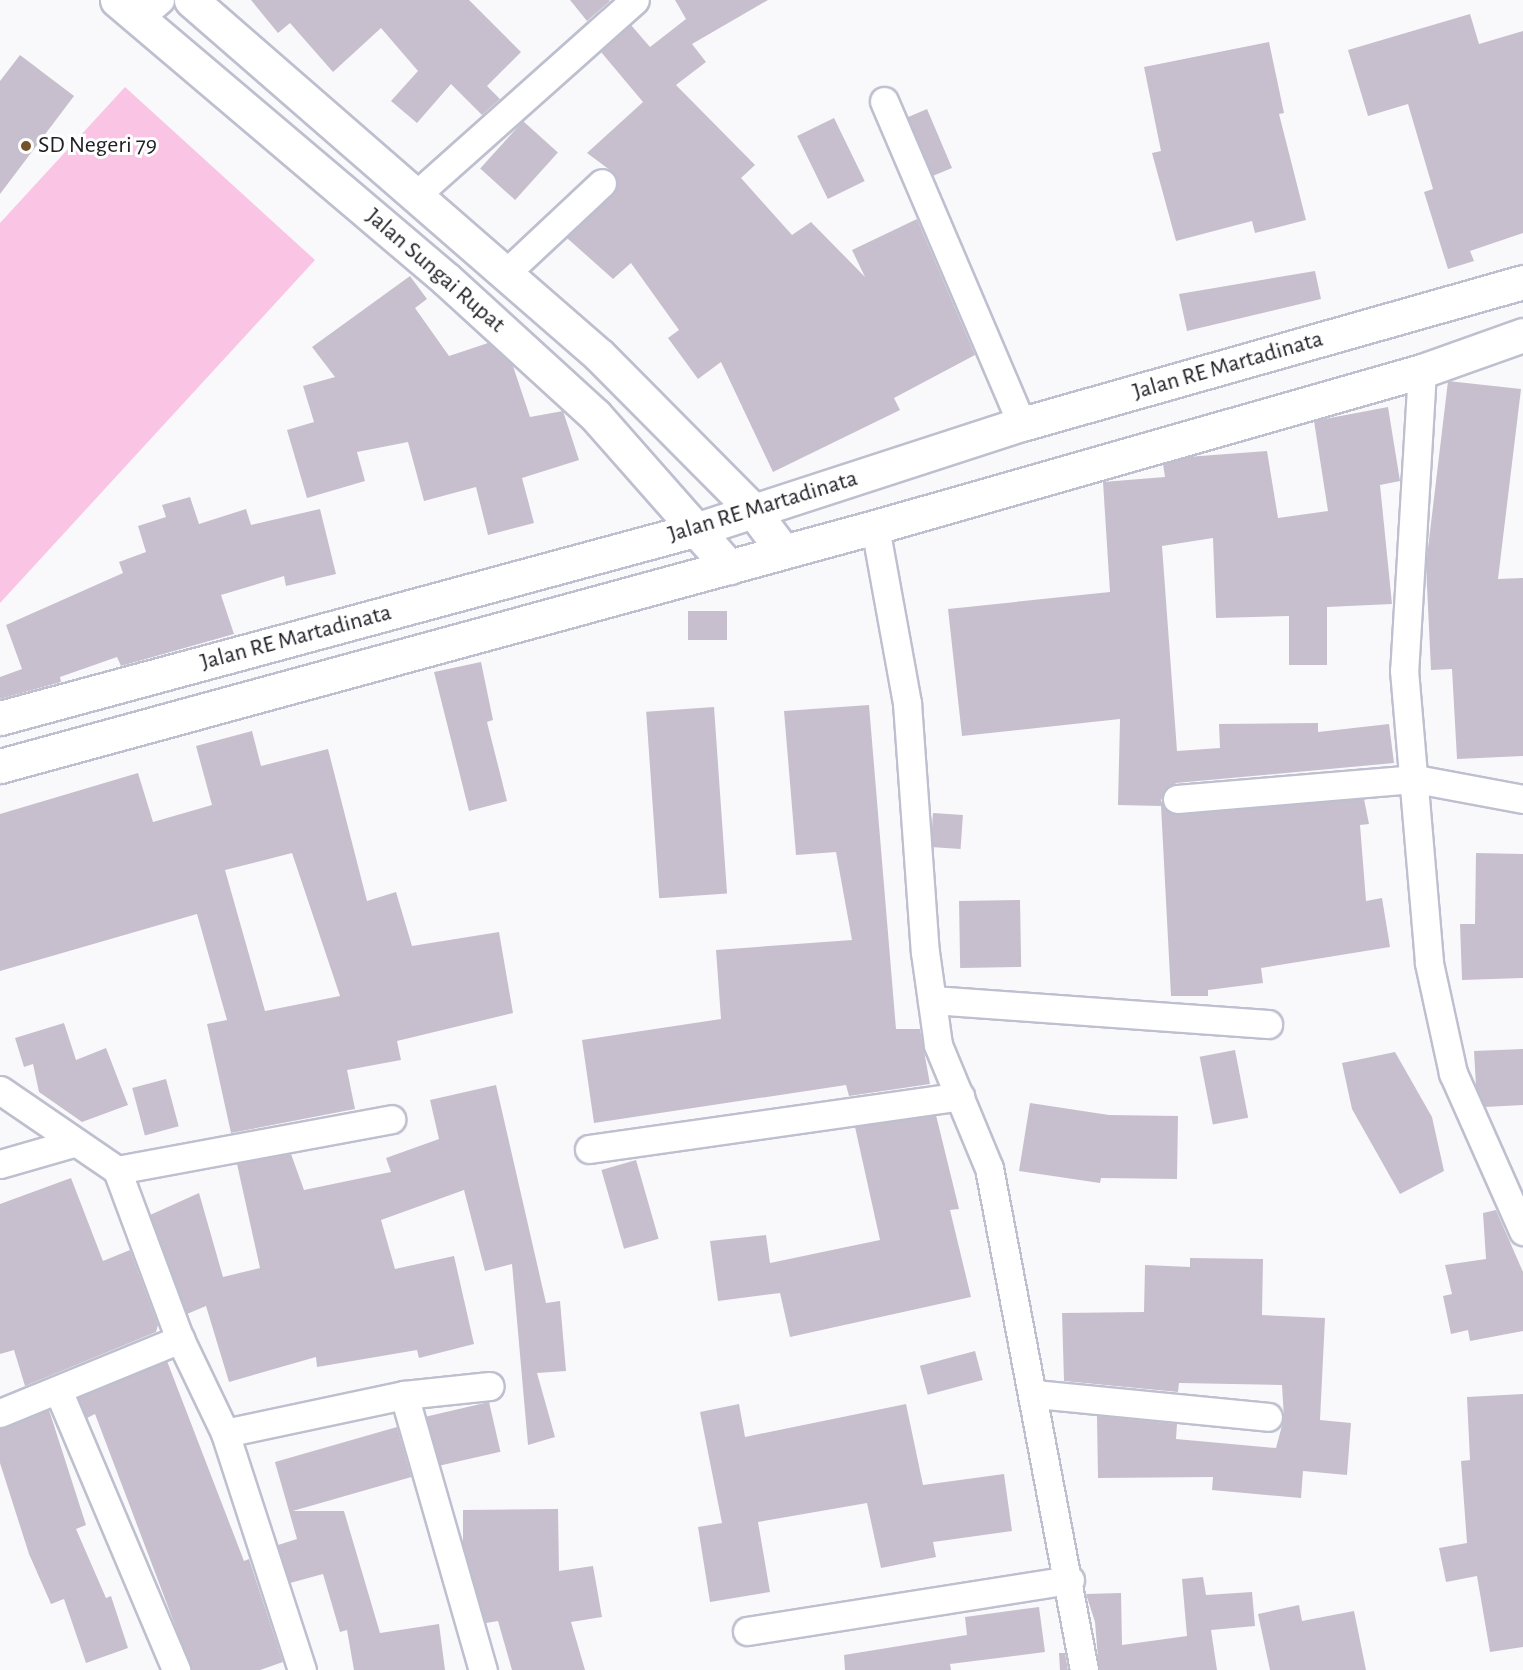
<!DOCTYPE html>
<html>
<head>
<meta charset="utf-8">
<style>
  body { margin:0 }
  #map { position:relative; width:1523px; height:1670px; overflow:hidden; background:#f9f9fc; font-family:"Alegreya Sans",sans-serif }
  div>[style] { position:absolute }
  [style*='--x'] { left:calc(var(--x)*1px); top:calc(var(--y)*1px); width:calc(var(--w)*1px); rotate:calc(var(--a)*1deg) }
  .green>* { inset:0; background:#fac4e4 }
  .building>* { inset:0; background:#c7bfcd; transform-origin:0 0 }
  .roads { filter:drop-shadow(2px 0 #bebfcf) drop-shadow(-2px 0 #bebfcf) drop-shadow(0 2px #bebfcf) drop-shadow(0 -2px #bebfcf) }
  .street>* { height:27px; margin:-13.5px; padding:0 13.5px; transform-origin:13.5px; border-radius:13.5px; background:#fff }
  .primary>* { height:33px; margin:-16.5px; padding:0 16.5px; transform-origin:16.5px; border-radius:16.5px; background:#fff }
  .highway>* { height:33px; margin:-16.5px; padding:0 16.5px; transform-origin:16.5px; border-radius:16.5px; background:#fff }
  .dots>* { width:16px; height:16px; translate:-50% -50%; box-sizing:border-box; border:3px solid #fff; border-radius:50% }
  span { translate:-50% -50%; white-space:nowrap; text-align:center; line-height:1.15; -webkit-text-stroke:6px #fff; paint-order:stroke }
  .poi-label { font-size:24px; color:#1f1f25 }
  .left { translate:0 -50%; text-align:left }
  .street-label { font-size:24px; color:#1f1f25 }
</style>
</head>
<body>
<div id="map">
  <div class="green">
    <i style="clip-path:polygon(125px 87px,315px 260px,0 603px,0 223px)"></i>
  </div>
  <div class="building">
    <i style="clip-path:polygon(251px 0,469px 0,521px 52px,487px 86px,500px 99px,482px 115px,451px 84px,417px 123px,391px 101px,418px 71px,381px 28px,333px 72px,290px 23px,278px 33px)"></i>
    <i style="clip-path:polygon(570px 0,609px 0,610px 1px,587px 21px)"></i>
    <i style="clip-path:polygon(675px 0,768px 0,692px 44px,706px 62px,676px 85px,755px 165px,741px 178px,792px 235px,811px 222px,865px 277px,852px 250px,917px 219px,975px 355px,894px 398px,900px 410px,773px 472px,721px 362px,698px 379px,668px 338px,679px 330px,631px 263px,613px 279px,567px 238px,617px 187px,614px 173px,587px 153px,643px 102px,601px 52px,631px 25px,650px 47px,686px 19px)"></i>
    <i style="clip-path:polygon(1470px 14px,1479px 44px,1523px 31px,1523px 233px,1470px 251px,1474px 261px,1448px 269px,1424px 192px,1433px 189px,1408px 104px,1368px 116px,1348px 50px)"></i>
    <i style="clip-path:polygon(1269px 42px,1284px 113px,1279px 114px,1306px 220px,1255px 233px,1252px 221px,1176px 241px,1152px 153px,1161px 151px,1144px 67px)"></i>
    <i style="clip-path:polygon(20px 55px,74px 96px,0 194px,0 81px)"></i>
    <i style="left:927px;top:109px;width:64px;height:21px;rotate:67deg"></i>
    <i style="left:834px;top:118px;width:70px;height:41px;rotate:64deg"></i>
    <i style="left:523px;top:121px;width:47px;height:64px;rotate:42deg"></i>
    <i style="clip-path:polygon(1315px 271px,1321px 299px,1187px 331px,1179px 294px)"></i>
    <i style="clip-path:polygon(410px 276px,427px 299px,415px 308px,449px 356px,488px 343px,513px 366px,530px 417px,563px 411px,579px 460px,522px 478px,534px 523px,488px 535px,476px 487px,424px 501px,408px 442px,357px 452px,365px 481px,307px 498px,287px 430px,314px 422px,303px 386px,335px 377px,312px 347px)"></i>
    <i style="clip-path:polygon(1448px 381px,1521px 389px,1498px 579px,1523px 578px,1523px 756px,1457px 759px,1452px 669px,1431px 670px,1426px 565px)"></i>
    <i style="clip-path:polygon(1388px 407px,1400px 481px,1380px 485px,1392px 604px,1327px 607px,1327px 665px,1289px 665px,1289px 616px,1216px 618px,1213px 538px,1162px 546px,1177px 751px,1220px 748px,1219px 724px,1318px 723px,1318px 732px,1389px 724px,1394px 763px,1176px 783px,1161px 800px,1164px 808px,1178px 815px,1364px 799px,1369px 824px,1360px 825px,1366px 901px,1382px 898px,1390px 947px,1261px 968px,1263px 983px,1208px 990px,1208px 996px,1171px 996px,1161px 806px,1118px 805px,1120px 719px,962px 736px,948px 609px,1110px 592px,1103px 482px,1165px 477px,1163px 464px,1187px 457px,1267px 451px,1278px 518px,1328px 511px,1314px 421px)"></i>
    <i style="clip-path:polygon(190px 497px,199px 524px,246px 509px,251px 525px,320px 509px,336px 574px,286px 586px,284px 576px,221px 595px,234px 634px,121px 666px,117px 657px,60px 677px,61px 682px,0 699px,0 677px,22px 669px,6px 625px,123px 573px,119px 562px,146px 552px,138px 526px,166px 517px,162px 505px)"></i>
    <i style="left:688px;top:611px;width:39px;height:29px"></i>
    <i style="clip-path:polygon(481px 662px,493px 720px,487px 722px,507px 801px,469px 811px,434px 672px)"></i>
    <i style="clip-path:polygon(869px 705px,896px 1029px,920px 1029px,930px 1084px,849px 1096px,846px 1085px,594px 1123px,582px 1040px,721px 1019px,716px 950px,852px 940px,836px 852px,796px 855px,784px 711px)"></i>
    <i style="left:714px;top:707px;width:187px;height:68px;rotate:86deg"></i>
    <i style="clip-path:polygon(evenodd,252px 731px,261px 766px,328px 749px,367px 901px,396px 892px,412px 946px,499px 932px,513px 1013px,397px 1041px,401px 1060px,347px 1070px,355px 1109px,231px 1133px,207px 1024px,227px 1020px,197px 914px,0 971px,0 814px,138px 773px,153px 822px,212px 805px,196px 746px,252px 731px,292px 853px,340px 996px,265px 1011px,225px 870px,292px 853px)"></i>
    <i style="left:933px;top:813px;width:30px;height:34px;rotate:4deg"></i>
    <i style="clip-path:polygon(1476px 853px,1523px 854px,1523px 978px,1462px 980px,1460px 924px,1475px 924px)"></i>
    <i style="left:1020px;top:900px;width:67px;height:61px;rotate:89deg"></i>
    <i style="clip-path:polygon(64px 1023px,76px 1060px,106px 1048px,128px 1105px,82px 1122px,39px 1092px,33px 1064px,24px 1067px,15px 1038px)"></i>
    <i style="clip-path:polygon(1523px 1049px,1523px 1105px,1485px 1107px,1476px 1086px,1474px 1051px)"></i>
    <i style="left:1235px;top:1050px;width:69px;height:36px;rotate:79deg"></i>
    <i style="clip-path:polygon(1395px 1052px,1432px 1117px,1444px 1171px,1400px 1194px,1352px 1109px,1342px 1063px)"></i>
    <i style="left:166px;top:1079px;width:49px;height:35px;rotate:75deg"></i>
    <i style="clip-path:polygon(496px 1085px,546px 1303px,560px 1301px,566px 1371px,537px 1373px,555px 1437px,528px 1445px,512px 1264px,485px 1271px,464px 1190px,381px 1220px,395px 1269px,454px 1256px,474px 1344px,419px 1358px,417px 1350px,317px 1367px,316px 1357px,229px 1382px,206px 1306px,187px 1314px,150px 1215px,199px 1193px,223px 1277px,260px 1268px,237px 1164px,291px 1154px,304px 1190px,391px 1172px,386px 1158px,439px 1139px,430px 1100px)"></i>
    <i style="clip-path:polygon(1030px 1103px,1109px 1115px,1178px 1116px,1177px 1179px,1101px 1178px,1100px 1183px,1019px 1171px)"></i>
    <i style="clip-path:polygon(936px 1115px,959px 1209px,950px 1210px,971px 1297px,790px 1337px,780px 1293px,718px 1301px,710px 1241px,766px 1235px,770px 1263px,880px 1240px,855px 1127px)"></i>
    <i style="left:636px;top:1160px;width:82px;height:36px;rotate:74deg"></i>
    <i style="clip-path:polygon(71px 1178px,103px 1261px,130px 1250px,158px 1325px,156px 1332px,25px 1386px,14px 1350px,0 1354px,0 1204px)"></i>
    <i style="clip-path:polygon(1496px 1210px,1523px 1272px,1523px 1331px,1470px 1341px,1468px 1330px,1451px 1334px,1443px 1296px,1452px 1294px,1445px 1265px,1486px 1259px,1483px 1213px)"></i>
    <i style="clip-path:polygon(1190px 1258px,1263px 1259px,1262px 1315px,1325px 1318px,1320px 1420px,1351px 1423px,1347px 1475px,1303px 1471px,1301px 1498px,1212px 1490px,1213px 1477px,1098px 1478px,1097px 1416px,1177px 1424px,1176px 1439px,1276px 1448px,1284px 1418px,1282px 1385px,1179px 1383px,1178px 1392px,1064px 1381px,1062px 1313px,1144px 1312px,1145px 1265px,1190px 1267px)"></i>
    <i style="left:975px;top:1351px;width:30px;height:57px;rotate:75deg"></i>
    <i style="clip-path:polygon(167px 1361px,244px 1561px,249px 1559px,283px 1662px,260px 1670px,192px 1670px,95px 1414px,87px 1418px,78px 1398px)"></i>
    <i style="clip-path:polygon(1523px 1394px,1523px 1647px,1490px 1652px,1477px 1576px,1446px 1582px,1439px 1548px,1467px 1543px,1461px 1461px,1470px 1460px,1467px 1397px)"></i>
    <i style="left:489px;top:1402px;width:51px;height:64px;rotate:77deg"></i>
    <i style="clip-path:polygon(739px 1404px,745px 1437px,906px 1404px,923px 1485px,1004px 1474px,1012px 1531px,933px 1542px,936px 1557px,881px 1568px,867px 1503px,758px 1522px,770px 1592px,710px 1602px,698px 1527px,722px 1523px,700px 1412px)"></i>
    <i style="clip-path:polygon(49px 1410px,86px 1525px,76px 1529px,106px 1598px,111px 1596px,128px 1648px,86px 1663px,64px 1599px,51px 1604px,29px 1554px,0 1463px,0 1428px)"></i>
    <i style="left:397px;top:1427px;width:52px;height:127px;rotate:74deg"></i>
    <i style="clip-path:polygon(558px 1509px,559px 1571px,593px 1566px,602px 1617px,571px 1622px,585px 1670px,512px 1670px,498px 1621px,486px 1623px,463px 1544px,463px 1510px)"></i>
    <i style="clip-path:polygon(289px 1511px,344px 1511px,380px 1633px,439px 1624px,445px 1670px,354px 1670px,347px 1630px,340px 1632px,323px 1574px,290px 1583px,278px 1545px,297px 1539px)"></i>
    <i style="clip-path:polygon(1203px 1577px,1206px 1595px,1252px 1592px,1255px 1626px,1211px 1630px,1217px 1670px,1099px 1670px,1095px 1622px,1086px 1594px,1121px 1593px,1122px 1645px,1187px 1636px,1182px 1579px)"></i>
    <i style="clip-path:polygon(1299px 1605px,1302px 1621px,1354px 1611px,1366px 1670px,1270px 1670px,1258px 1614px)"></i>
    <i style="clip-path:polygon(1039px 1607px,1045px 1652px,950px 1664px,951px 1670px,845px 1670px,844px 1655px,967px 1635px,965px 1617px)"></i>
    <i style="clip-path:polygon(1059px 1653px,1065px 1653px,1068px 1670px,1060px 1670px)"></i>
  </div>
  <div class="roads">
    <div class="street">
      <i style="--x:139;--y:18;--w:28;--a:-41"></i>
      <i style="--x:884;--y:101;--w:351;--a:66.9"></i>
      <i style="--x:416;--y:195;--w:293;--a:-41.7"></i>
      <i style="--x:507;--y:272;--w:130;--a:-43.1"></i>
      <i style="--x:1422;--y:371;--w:300;--a:93.4"></i>
      <i style="--x:1404;--y:670;--w:294;--a:85.1"></i>
      <i style="--x:1429;--y:963;--w:113;--a:77.7"></i>
      <i style="--x:1453;--y:1073;--w:173;--a:66.1"></i>
      <i style="--x:875;--y:527;--w:179;--a:79.7"></i>
      <i style="--x:907;--y:703;--w:250;--a:85.9"></i>
      <i style="--x:925;--y:952;--w:94;--a:82"></i>
      <i style="--x:938;--y:1045;--w:133;--a:67.5"></i>
      <i style="--x:989;--y:1168;--w:511;--a:79.28"></i>
      <i style="--x:1177;--y:799;--w:240;--a:-4.8"></i>
      <i style="--x:1416;--y:779;--w:109;--a:10.6"></i>
      <i style="--x:932;--y:1000;--w:337;--a:4.1"></i>
      <i style="--x:0;--y:1090;--w:142;--a:34.4"></i>
      <i style="--x:117;--y:1170;--w:180;--a:69.6"></i>
      <i style="--x:180;--y:1339;--w:104;--a:64.4"></i>
      <i style="--x:225;--y:1433;--w:249;--a:72"></i>
      <i style="--x:589;--y:1149;--w:375;--a:-8.1"></i>
      <i style="--x:0;--y:1164;--w:76;--a:-16"></i>
      <i style="--x:117;--y:1170;--w:279;--a:-10.5"></i>
      <i style="--x:58;--y:1390;--w:304;--a:67.1"></i>
      <i style="--x:1035;--y:1394;--w:234;--a:5.6"></i>
      <i style="--x:404;--y:1395;--w:286;--a:74"></i>
      <i style="--x:0;--y:1413;--w:195;--a:-22.3"></i>
      <i style="--x:225;--y:1433;--w:183;--a:-12"></i>
      <i style="--x:404;--y:1395;--w:86;--a:-6"></i>
      <i style="--x:747;--y:1631;--w:327;--a:-9"></i>
    </div>
    <div class="primary">
      <i style="--x:117;--y:0;--w:431;--a:40.3"></i>
      <i style="--x:446;--y:279;--w:202;--a:42.4"></i>
      <i style="--x:595;--y:415;--w:203;--a:48.6"></i>
      <i style="--x:191;--y:0;--w:541;--a:41.03"></i>
      <i style="--x:599;--y:355;--w:216;--a:45.2"></i>
      <i style="--x:751;--y:508;--w:54;--a:53.3"></i>
    </div>
    <div class="highway">
      <i style="--x:0;--y:718;--w:723;--a:-15.15"></i>
      <i style="--x:698;--y:529;--w:341;--a:-18"></i>
      <i style="--x:1022;--y:424;--w:521;--a:-15.82"></i>
      <i style="--x:0;--y:766;--w:907;--a:-15.28"></i>
      <i style="--x:875;--y:527;--w:569;--a:-15.92"></i>
      <i style="--x:1422;--y:371;--w:107;--a:-19.6"></i>
    </div>
  </div>
  <div class="dots">
    <i style="left:26px;top:146px;background:#75532a"></i>
  </div>
  <div class="poi-label">
    <span class="left" style="left:38px;top:146px">SD Negeri 79</span>
  </div>
  <div class="street-label">
    <span style="left:435px;top:271px;rotate:41deg">Jalan Sungai Rupat</span>
    <span style="left:1228px;top:366px;rotate:-16deg">Jalan RE Martadinata</span>
    <span style="left:763px;top:507px;rotate:-17deg">Jalan RE Martadinata</span>
    <span style="left:296px;top:638px;rotate:-15deg">Jalan RE Martadinata</span>
  </div>
</div>
</body>
</html>
